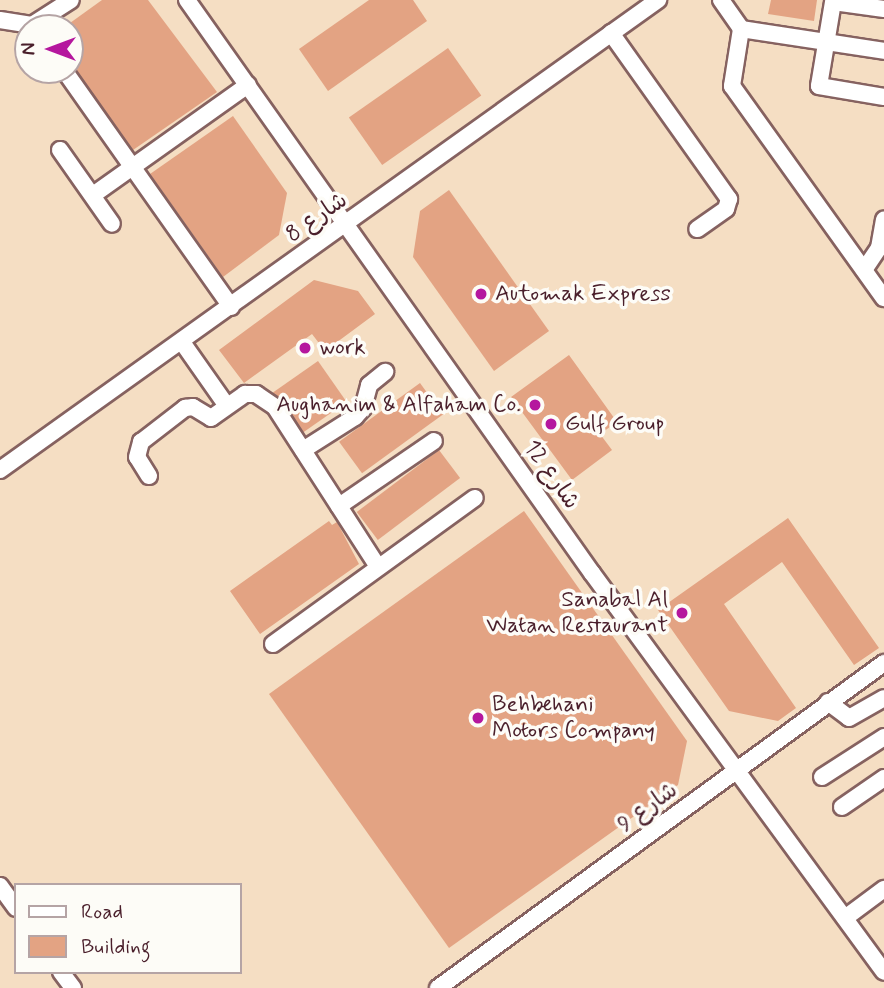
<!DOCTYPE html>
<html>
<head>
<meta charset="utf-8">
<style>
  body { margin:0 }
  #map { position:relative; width:884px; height:988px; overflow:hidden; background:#f5dec3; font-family:Mynerve,"Playpen Sans Arabic",sans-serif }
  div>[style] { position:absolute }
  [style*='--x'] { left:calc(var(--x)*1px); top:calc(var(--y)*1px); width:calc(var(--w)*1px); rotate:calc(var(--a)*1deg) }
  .building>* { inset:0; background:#e3a383; transform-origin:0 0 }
  .roads { filter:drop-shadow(2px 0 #866260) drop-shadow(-2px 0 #866260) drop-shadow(0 2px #866260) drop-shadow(0 -2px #866260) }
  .minor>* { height:16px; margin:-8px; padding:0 8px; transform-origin:8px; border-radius:8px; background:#fff }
  .dots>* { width:19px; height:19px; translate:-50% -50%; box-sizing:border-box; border:4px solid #fdfcf7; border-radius:50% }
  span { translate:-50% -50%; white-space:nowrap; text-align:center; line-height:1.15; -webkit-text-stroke:7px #fdfcf7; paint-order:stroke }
  .street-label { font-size:23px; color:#4a1f2b }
  .poi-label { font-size:23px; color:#4a1f2b }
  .left { translate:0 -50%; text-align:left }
  .right { translate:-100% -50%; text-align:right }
  .legend { position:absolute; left:14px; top:883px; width:228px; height:91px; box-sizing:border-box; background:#fdfcf7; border:2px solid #b5a4a5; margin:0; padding:9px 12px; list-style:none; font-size:21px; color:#4a1f2b }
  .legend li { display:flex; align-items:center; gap:14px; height:35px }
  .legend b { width:35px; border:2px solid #b5a4a5 }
  .north { position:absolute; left:14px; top:14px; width:70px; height:70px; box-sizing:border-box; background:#fdfcf7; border:2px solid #b5a4a5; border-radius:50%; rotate:270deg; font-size:19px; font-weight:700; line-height:28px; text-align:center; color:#4a1f2b }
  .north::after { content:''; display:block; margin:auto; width:24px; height:32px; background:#b5179e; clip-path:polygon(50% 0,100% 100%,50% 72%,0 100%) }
</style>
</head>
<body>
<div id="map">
  <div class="building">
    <i style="clip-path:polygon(102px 0,148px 0,217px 92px,133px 150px,70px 62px,70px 23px)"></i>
    <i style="clip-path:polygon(369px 0,413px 0,427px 21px,328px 91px,299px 49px)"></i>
    <i style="clip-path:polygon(771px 0,817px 0,814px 21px,768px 14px)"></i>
    <i style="left:448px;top:48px;width:58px;height:121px;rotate:55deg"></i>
    <i style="clip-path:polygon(233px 116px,287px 193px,279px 235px,223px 277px,150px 174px)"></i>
    <i style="clip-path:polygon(449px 190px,549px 331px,494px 371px,413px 257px,420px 211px)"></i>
    <i style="clip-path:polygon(314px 280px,358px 291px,375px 314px,325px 351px,312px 334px,244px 383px,219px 350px)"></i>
    <i style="clip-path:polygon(569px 355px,617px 422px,600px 434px,612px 450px,572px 480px,511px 397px)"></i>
    <i style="left:318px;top:361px;width:50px;height:55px;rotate:55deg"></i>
    <i style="left:420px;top:383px;width:39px;height:100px;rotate:54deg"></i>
    <i style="left:439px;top:450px;width:35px;height:103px;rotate:53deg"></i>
    <i style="clip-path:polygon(524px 511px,687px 741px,678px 785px,449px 948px,269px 694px)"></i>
    <i style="clip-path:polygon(788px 518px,879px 648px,854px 665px,782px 562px,724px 604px,796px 708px,778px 721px,729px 711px,658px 610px)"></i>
    <i style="clip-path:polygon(329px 521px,332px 525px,337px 522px,359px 564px,260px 634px,230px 591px)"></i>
  </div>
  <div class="roads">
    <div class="minor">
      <i style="--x:187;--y:0;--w:702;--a:54.75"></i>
      <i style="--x:592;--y:573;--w:494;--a:53.8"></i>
      <i style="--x:721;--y:0;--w:35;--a:55"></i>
      <i style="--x:741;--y:29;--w:58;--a:99"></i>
      <i style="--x:732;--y:86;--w:261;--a:54.4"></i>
      <i style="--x:884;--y:9;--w:51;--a:-172.2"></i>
      <i style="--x:833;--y:2;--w:85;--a:99.5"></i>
      <i style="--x:819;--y:86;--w:66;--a:9.6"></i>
      <i style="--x:0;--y:20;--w:32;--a:9"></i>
      <i style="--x:32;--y:25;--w:46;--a:-32.7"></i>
      <i style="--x:741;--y:29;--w:145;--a:8.7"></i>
      <i style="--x:611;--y:33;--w:204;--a:54.6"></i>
      <i style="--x:729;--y:199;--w:10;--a:107"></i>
      <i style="--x:726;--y:209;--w:35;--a:145"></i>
      <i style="--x:64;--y:70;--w:290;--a:54.8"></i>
      <i style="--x:60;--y:150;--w:90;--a:54.9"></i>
      <i style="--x:93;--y:195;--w:190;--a:-35.4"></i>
      <i style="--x:864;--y:270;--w:27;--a:-56"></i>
      <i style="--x:879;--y:248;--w:29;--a:-80"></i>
      <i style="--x:182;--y:342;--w:78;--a:54.9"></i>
      <i style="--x:303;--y:450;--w:62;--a:-32.4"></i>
      <i style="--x:355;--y:417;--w:12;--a:-48"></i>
      <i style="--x:363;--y:408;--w:24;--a:-75"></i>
      <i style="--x:369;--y:385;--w:21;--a:-39"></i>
      <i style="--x:0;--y:470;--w:809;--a:-35.54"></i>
      <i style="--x:149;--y:476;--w:22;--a:-122"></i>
      <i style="--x:137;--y:457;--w:16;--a:-75"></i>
      <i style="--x:141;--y:442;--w:56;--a:-37.7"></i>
      <i style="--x:185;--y:408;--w:8;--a:-7"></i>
      <i style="--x:193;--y:407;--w:21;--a:31"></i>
      <i style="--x:211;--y:418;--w:42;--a:-35.2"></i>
      <i style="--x:245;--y:394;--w:11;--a:0"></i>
      <i style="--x:256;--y:394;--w:23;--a:34"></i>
      <i style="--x:275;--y:407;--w:188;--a:57.2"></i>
      <i style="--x:339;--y:506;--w:115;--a:-34.4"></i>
      <i style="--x:273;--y:644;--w:249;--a:-35.9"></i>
      <i style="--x:828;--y:702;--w:26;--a:37"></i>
      <i style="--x:849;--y:718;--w:40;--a:-29.7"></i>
      <i style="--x:822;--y:777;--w:74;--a:-32.8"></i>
      <i style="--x:842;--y:807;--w:51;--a:-34.6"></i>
      <i style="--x:0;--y:886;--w:27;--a:54"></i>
      <i style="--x:845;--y:918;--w:49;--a:-36.6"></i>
      <i style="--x:61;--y:972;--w:20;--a:53"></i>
      <i style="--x:438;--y:988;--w:552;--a:-36.08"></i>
    </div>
  </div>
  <div class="dots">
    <i style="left:481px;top:294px;background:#b5179e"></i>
    <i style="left:305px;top:348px;background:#b5179e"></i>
    <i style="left:535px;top:405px;background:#b5179e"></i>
    <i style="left:551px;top:424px;background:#b5179e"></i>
    <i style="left:682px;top:613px;background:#b5179e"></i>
    <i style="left:478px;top:718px;background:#b5179e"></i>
  </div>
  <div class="street-label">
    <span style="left:317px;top:218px;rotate:-35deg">شارع 8</span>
    <span style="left:551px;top:475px;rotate:55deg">شارع 12</span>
    <span style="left:648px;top:808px;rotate:-36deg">شارع 9</span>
  </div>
  <div class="poi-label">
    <span class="left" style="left:495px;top:294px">Automak Express</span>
    <span class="left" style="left:319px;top:348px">work</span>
    <span class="right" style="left:521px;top:405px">Aughanim &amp; Alfaham Co.</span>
    <span class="left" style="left:565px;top:424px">Gulf Group</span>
    <span class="right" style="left:668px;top:613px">Sanabal Al<br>Watan Restaurant</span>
    <span class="left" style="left:492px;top:718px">Behbehani<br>Motors Company</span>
  </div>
  <ul class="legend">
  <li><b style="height:9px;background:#fff"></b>Road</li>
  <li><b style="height:19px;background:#e3a383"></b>Building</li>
  </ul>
  <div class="north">N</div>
</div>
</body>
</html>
